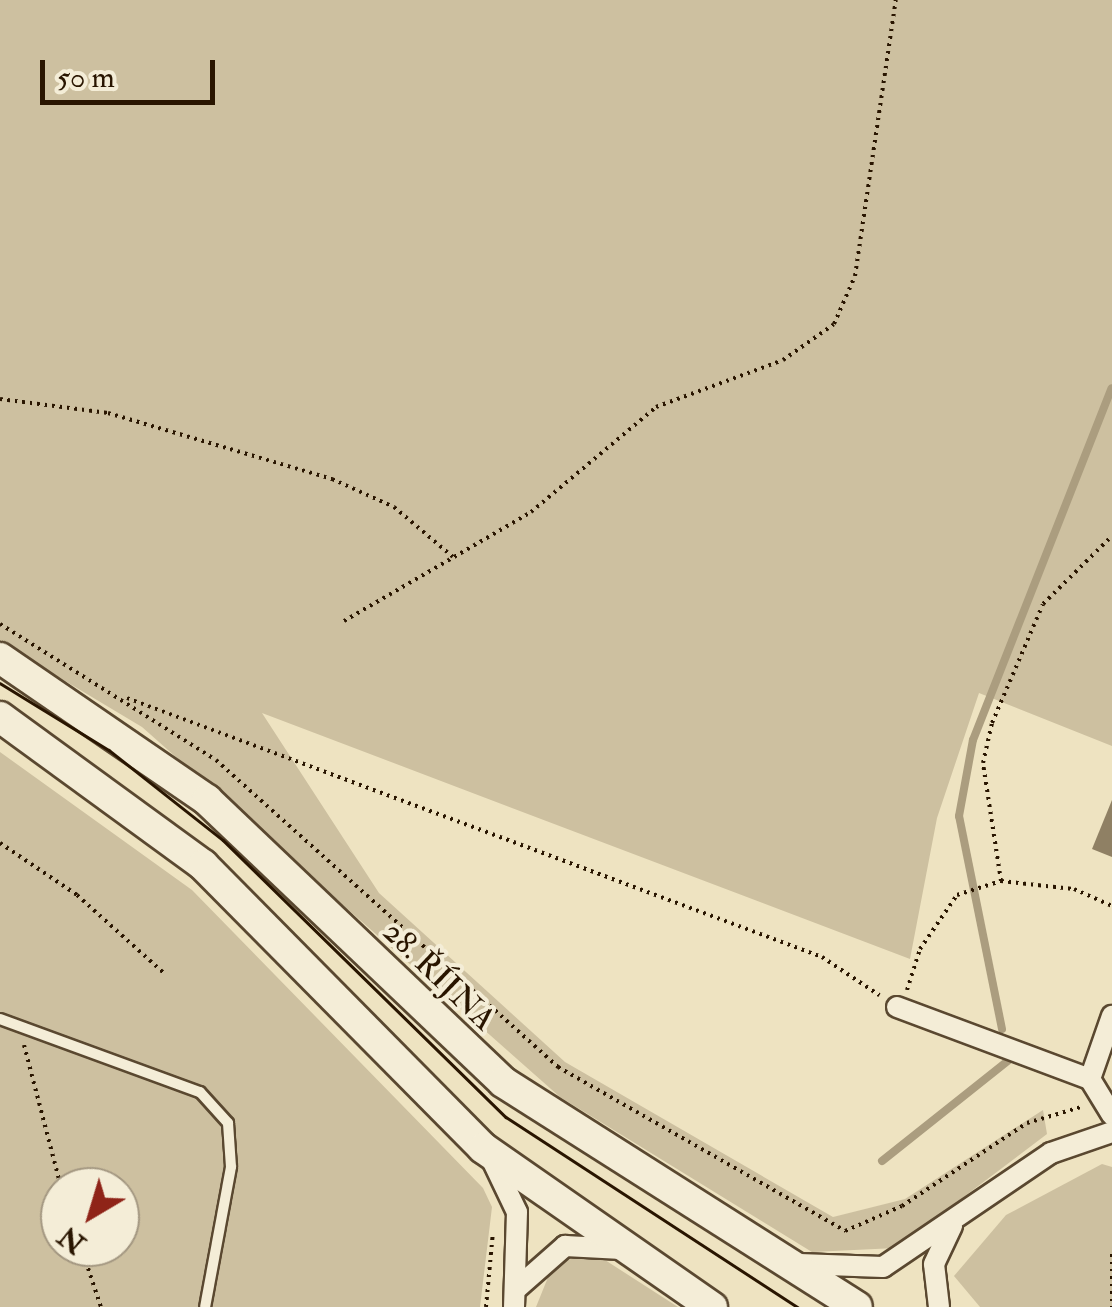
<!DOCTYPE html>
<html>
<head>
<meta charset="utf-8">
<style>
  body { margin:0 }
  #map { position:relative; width:1112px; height:1307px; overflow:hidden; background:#eee3c1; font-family:"IM FELL Double Pica",serif }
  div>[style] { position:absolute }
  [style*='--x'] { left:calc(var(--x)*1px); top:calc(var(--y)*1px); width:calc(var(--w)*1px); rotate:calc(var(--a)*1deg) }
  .green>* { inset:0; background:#cdc0a0 }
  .stream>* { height:8px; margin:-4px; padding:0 4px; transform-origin:4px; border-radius:4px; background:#ab9d7f }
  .building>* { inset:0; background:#8f8064 }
  .path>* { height:4px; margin-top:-2px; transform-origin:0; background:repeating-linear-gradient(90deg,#291500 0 2.5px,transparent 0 7.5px) }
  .roads { filter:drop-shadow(2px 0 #5a4830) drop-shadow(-2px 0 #5a4830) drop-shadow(0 2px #5a4830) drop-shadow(0 -2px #5a4830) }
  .lane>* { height:10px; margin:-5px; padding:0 5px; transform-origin:5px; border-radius:5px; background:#f4edd7 }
  .street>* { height:20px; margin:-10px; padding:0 10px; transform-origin:10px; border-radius:10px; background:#f4edd7 }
  .secondary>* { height:30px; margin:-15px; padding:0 15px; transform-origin:15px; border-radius:15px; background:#f4edd7 }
  .tram>* { height:2.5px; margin:-1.25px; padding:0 1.25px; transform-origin:1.25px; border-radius:1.25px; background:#291500 }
  span { translate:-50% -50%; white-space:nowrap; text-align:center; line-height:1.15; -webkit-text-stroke:8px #f4edd7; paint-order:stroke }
  .street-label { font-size:32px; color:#291500 }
  .north { position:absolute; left:40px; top:1167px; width:100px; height:100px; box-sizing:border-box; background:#f4edd7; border:2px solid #a39781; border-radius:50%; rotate:218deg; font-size:28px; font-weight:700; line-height:40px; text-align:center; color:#291500 }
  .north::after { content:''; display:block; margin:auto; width:35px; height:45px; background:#8f2418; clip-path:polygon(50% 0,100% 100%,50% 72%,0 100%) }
  .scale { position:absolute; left:40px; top:60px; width:175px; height:45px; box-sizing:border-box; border:5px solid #291500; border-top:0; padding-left:12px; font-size:30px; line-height:35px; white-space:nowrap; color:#291500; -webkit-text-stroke:8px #f4edd7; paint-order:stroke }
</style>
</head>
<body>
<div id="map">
  <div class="green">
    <i style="clip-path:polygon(0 0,1112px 0,1112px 746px,979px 693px,937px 818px,910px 959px,262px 713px,379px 893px,565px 1062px,833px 1217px,905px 1199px,1043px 1110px,1047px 1134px,896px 1248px,812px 1252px,560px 1097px,142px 727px,0 642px)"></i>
    <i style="clip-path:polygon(evenodd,0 752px,192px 890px,483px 1188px,492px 1207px,480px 1307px,0 1307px,0 752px,60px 1187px,120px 1187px,120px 1247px,60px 1247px,60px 1187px)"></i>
    <i style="clip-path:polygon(1102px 1164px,1112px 1167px,1112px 1307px,980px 1307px,954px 1276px,1006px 1215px)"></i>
    <i style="clip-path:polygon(580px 1256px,605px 1260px,678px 1307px,536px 1307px,553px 1265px)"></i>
  </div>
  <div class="stream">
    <i style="--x:1002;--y:1029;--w:217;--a:-101.4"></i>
    <i style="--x:959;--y:816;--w:77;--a:-79.6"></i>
    <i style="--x:973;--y:740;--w:378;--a:-68.5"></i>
    <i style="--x:882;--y:1161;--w:162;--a:-38.5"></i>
  </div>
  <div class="building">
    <i style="clip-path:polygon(1112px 800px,1112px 857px,1092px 849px)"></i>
  </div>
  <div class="path">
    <i style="--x:0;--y:399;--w:109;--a:7.4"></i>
    <i style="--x:108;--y:413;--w:234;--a:16.4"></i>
    <i style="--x:332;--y:479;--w:68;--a:24.3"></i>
    <i style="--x:394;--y:507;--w:77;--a:40.3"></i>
    <i style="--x:344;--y:621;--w:216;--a:-30.2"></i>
    <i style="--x:531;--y:512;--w:163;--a:-40"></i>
    <i style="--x:656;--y:407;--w:135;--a:-20.3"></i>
    <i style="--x:783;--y:360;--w:62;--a:-35.2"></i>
    <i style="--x:834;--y:324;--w:52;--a:-66.4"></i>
    <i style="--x:855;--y:276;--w:279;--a:-81.6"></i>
    <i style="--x:0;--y:624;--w:255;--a:32.2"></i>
    <i style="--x:216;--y:760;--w:460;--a:41.9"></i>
    <i style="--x:558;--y:1067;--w:331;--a:29.7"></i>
    <i style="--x:845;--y:1231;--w:62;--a:-23.7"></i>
    <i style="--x:902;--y:1206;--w:150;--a:-33.6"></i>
    <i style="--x:1027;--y:1123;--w:56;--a:-16.5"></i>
    <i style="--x:127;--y:698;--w:742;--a:20.44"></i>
    <i style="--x:822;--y:957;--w:69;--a:33.7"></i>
    <i style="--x:0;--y:843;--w:93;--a:34"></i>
    <i style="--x:77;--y:895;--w:117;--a:41.9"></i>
    <i style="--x:1001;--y:881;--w:119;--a:-98.7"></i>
    <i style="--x:983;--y:763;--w:41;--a:-77.3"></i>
    <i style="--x:992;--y:723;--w:129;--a:-66.8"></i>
    <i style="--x:1043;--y:604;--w:97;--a:-44.6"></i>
    <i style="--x:907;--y:990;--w:43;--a:-72.4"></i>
    <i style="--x:920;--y:949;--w:65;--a:-55.6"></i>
    <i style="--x:957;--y:895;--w:46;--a:-17.7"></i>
    <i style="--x:1001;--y:881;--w:73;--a:6.3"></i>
    <i style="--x:1074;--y:889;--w:42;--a:24.1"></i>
    <i style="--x:24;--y:1045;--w:147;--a:75.4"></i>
    <i style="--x:81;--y:1247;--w:63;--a:71.6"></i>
    <i style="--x:1112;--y:1254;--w:53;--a:90"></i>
    <i style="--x:486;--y:1307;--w:75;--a:-84.7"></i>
  </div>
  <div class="roads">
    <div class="lane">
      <i style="--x:0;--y:1019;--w:213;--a:20.1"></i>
      <i style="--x:200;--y:1092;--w:42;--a:47.9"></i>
      <i style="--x:228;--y:1123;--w:44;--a:86.1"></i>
      <i style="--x:231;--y:1167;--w:142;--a:100.5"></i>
    </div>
    <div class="street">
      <i style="--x:897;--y:1007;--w:206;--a:20.5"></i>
      <i style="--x:1090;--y:1079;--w:42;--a:58.6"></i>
      <i style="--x:1090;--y:1079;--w:67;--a:-70.8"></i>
      <i style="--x:493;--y:1162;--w:55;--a:64.4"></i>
      <i style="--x:517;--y:1212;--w:95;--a:91.8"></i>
      <i style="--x:799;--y:1264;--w:84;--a:2"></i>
      <i style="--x:883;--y:1267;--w:203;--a:-34.2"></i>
      <i style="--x:1051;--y:1153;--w:65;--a:-19"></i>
      <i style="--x:515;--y:1290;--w:67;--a:-41.3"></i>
      <i style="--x:565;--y:1246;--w:57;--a:3"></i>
      <i style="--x:939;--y:1307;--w:43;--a:-96.6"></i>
      <i style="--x:934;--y:1264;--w:42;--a:-64.7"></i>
    </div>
    <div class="secondary">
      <i style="--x:0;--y:658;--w:251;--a:34.4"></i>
      <i style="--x:207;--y:800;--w:409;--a:43.6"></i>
      <i style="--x:503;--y:1082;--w:419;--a:32.4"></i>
      <i style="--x:0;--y:717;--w:251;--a:36.1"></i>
      <i style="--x:203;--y:865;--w:398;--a:45.3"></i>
      <i style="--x:483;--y:1148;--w:279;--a:34.8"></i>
    </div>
  </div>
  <div class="tram">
    <i style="--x:0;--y:683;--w:128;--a:31.6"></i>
    <i style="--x:109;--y:750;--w:145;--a:38.3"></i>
    <i style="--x:223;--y:840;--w:396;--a:44.4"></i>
    <i style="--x:506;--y:1117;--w:348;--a:33.1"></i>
  </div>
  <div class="street-label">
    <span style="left:439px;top:976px;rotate:44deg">28. ŘÍJNA</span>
  </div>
  <div class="north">N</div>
  <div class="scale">50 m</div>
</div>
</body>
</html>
